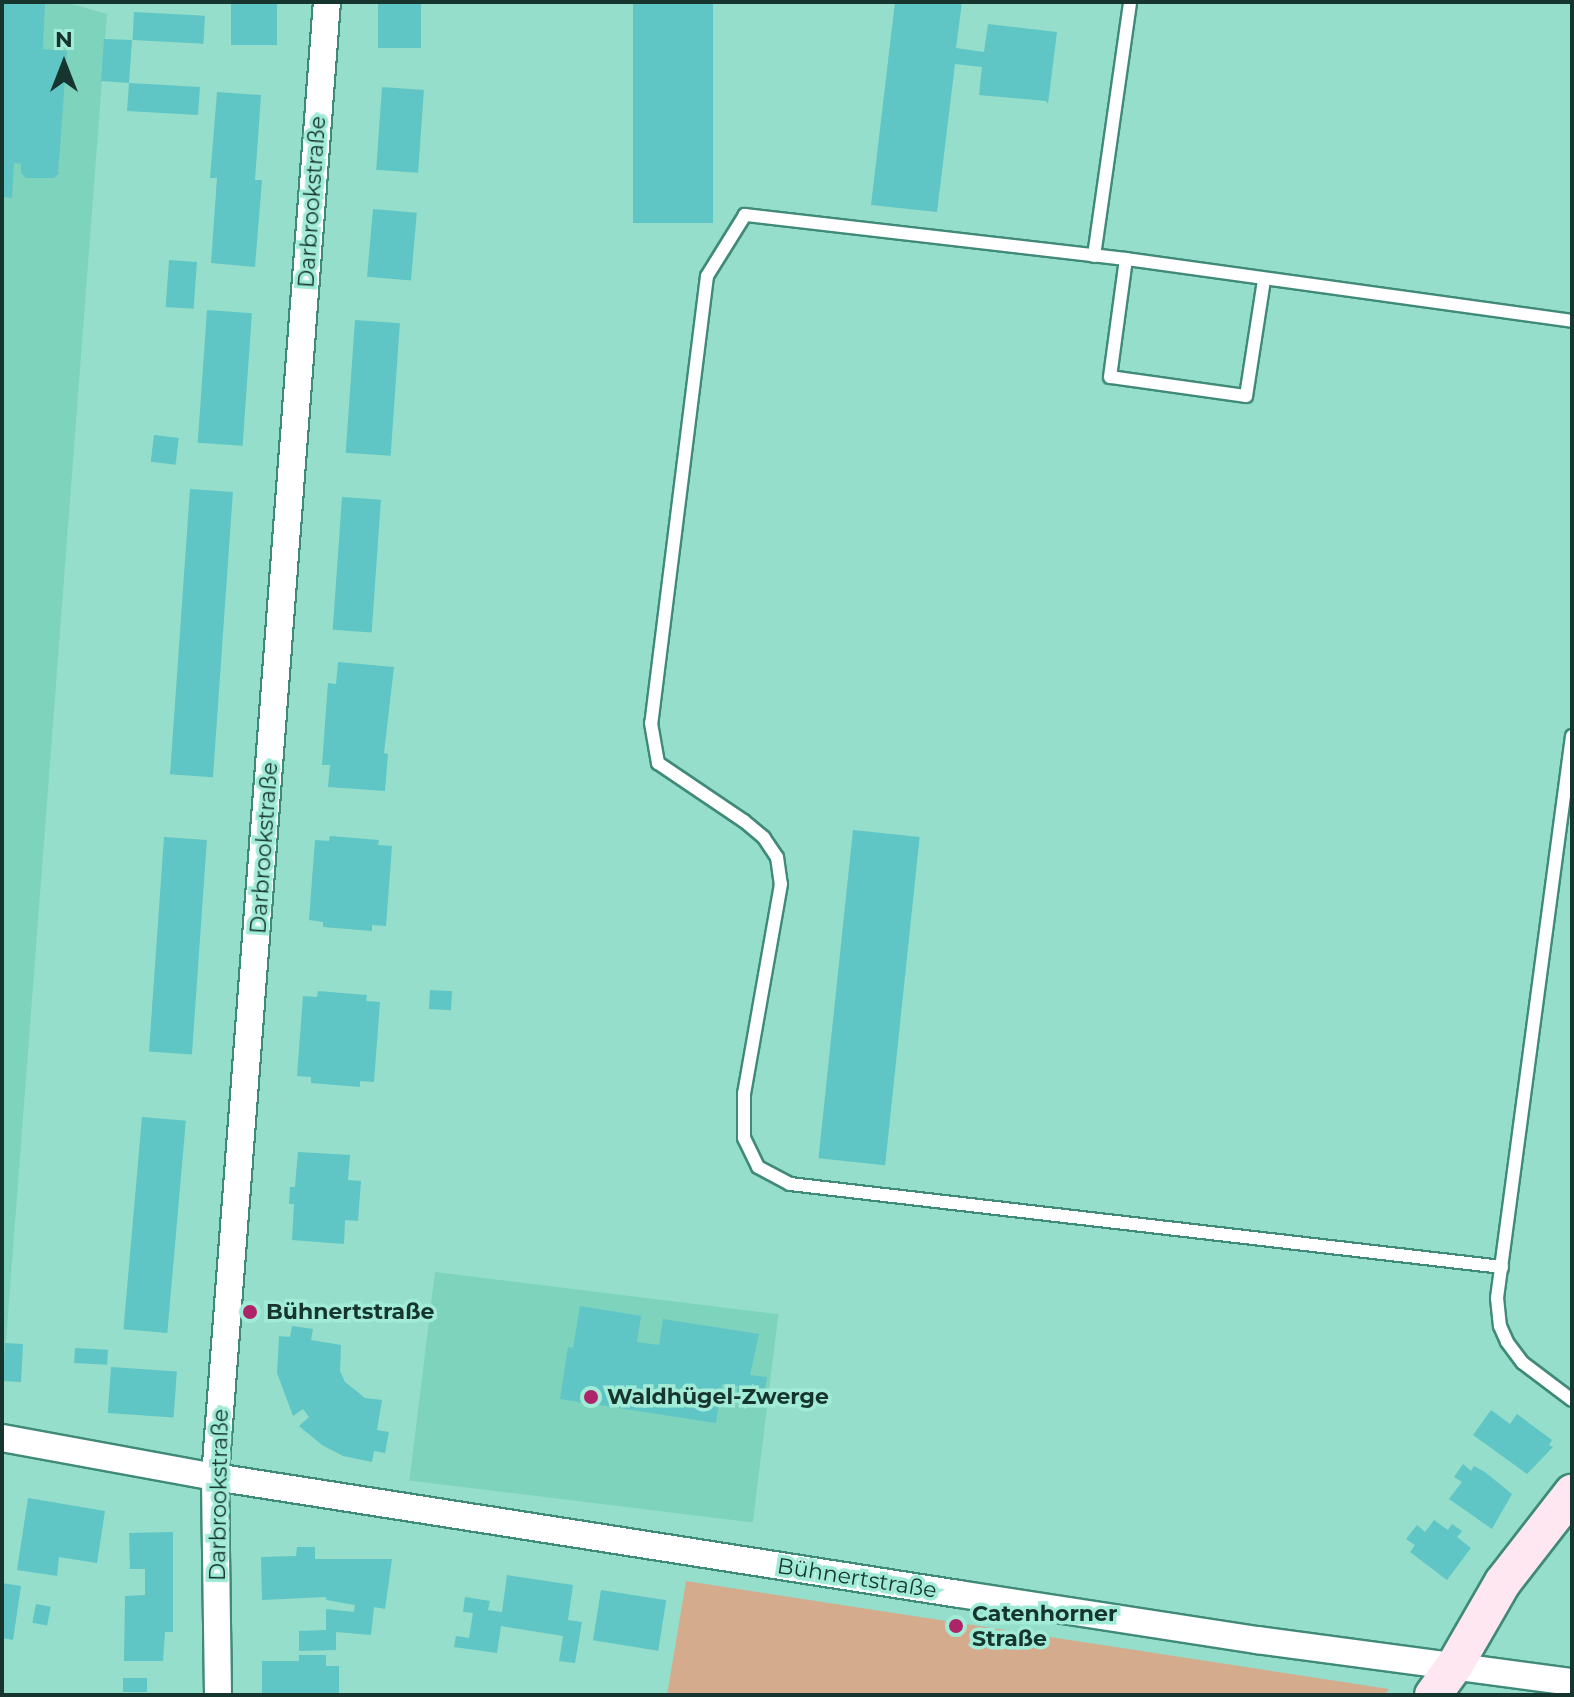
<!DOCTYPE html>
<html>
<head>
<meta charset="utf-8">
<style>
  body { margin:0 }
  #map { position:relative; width:1574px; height:1697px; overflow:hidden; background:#94decb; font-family:Montserrat,sans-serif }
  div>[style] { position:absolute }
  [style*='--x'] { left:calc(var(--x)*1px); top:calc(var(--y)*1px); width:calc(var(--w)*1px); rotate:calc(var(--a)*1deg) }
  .built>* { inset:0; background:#7ed3bd; transform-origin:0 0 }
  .green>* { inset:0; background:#d5ab8e }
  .building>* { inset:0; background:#60c5c5; transform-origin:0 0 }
  .roads { filter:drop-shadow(2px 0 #408a79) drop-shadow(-2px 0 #408a79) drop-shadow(0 2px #408a79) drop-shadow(0 -2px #408a79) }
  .lane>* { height:12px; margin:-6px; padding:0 6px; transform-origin:6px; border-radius:6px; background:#fff }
  .street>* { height:26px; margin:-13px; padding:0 13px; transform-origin:13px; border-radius:13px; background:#fff }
  .secondary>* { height:36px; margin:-18px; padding:0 18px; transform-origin:18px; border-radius:18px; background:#fee7f0 }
  .dots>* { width:22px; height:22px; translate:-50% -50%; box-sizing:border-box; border:4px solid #a1ebd7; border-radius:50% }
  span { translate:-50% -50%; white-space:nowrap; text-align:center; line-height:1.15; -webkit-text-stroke:7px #a1ebd7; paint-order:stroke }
  .street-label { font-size:22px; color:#16352e }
  .poi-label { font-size:22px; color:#16352e; font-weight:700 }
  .left { translate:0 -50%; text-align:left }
  .frame { position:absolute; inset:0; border:4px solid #16352e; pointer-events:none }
  .north { position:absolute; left:24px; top:24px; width:80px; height:80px; -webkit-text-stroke:6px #a1ebd7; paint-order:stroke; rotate:0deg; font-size:22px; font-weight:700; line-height:32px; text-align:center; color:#16352e }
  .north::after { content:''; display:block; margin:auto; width:28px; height:36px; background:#16352e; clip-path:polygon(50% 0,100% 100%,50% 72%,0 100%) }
</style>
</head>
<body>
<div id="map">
  <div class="built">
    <i style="clip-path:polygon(2px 2px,64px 2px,107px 14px,2px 1393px)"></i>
    <i style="left:435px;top:1272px;width:346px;height:210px;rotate:7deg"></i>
  </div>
  <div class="green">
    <i style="clip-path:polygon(686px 1581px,1389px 1689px,1384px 1695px,667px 1695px)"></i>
  </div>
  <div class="building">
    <i style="clip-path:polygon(2px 2px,45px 2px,43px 49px,67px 51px,58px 174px,54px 178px,26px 178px,21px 173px,21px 164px,14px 163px,12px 198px,2px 197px)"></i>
    <i style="left:231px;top:2px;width:46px;height:43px"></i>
    <i style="left:378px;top:2px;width:43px;height:46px"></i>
    <i style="left:633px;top:2px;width:80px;height:221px"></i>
    <i style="clip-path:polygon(895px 2px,962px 2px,956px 48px,984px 52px,988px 24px,1057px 32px,1048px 104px,1046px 101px,979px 95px,982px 67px,955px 64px,937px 212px,871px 205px)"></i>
    <i style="left:134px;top:12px;width:71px;height:28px;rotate:3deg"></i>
    <i style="clip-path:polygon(104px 39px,132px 40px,129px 83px,200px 87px,198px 115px,127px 111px,129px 83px,101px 81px)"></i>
    <i style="left:382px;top:87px;width:42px;height:83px;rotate:4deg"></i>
    <i style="clip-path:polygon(217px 92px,261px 95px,255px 180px,262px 180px,255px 267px,211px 263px,217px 178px,210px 178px)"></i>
    <i style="left:373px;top:209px;width:44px;height:68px;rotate:5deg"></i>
    <i style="left:169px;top:260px;width:28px;height:47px;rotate:4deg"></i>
    <i style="left:207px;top:310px;width:45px;height:133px;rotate:4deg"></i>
    <i style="left:355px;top:320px;width:45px;height:133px;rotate:4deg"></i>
    <i style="left:154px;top:435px;width:25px;height:27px;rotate:7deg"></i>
    <i style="left:190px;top:489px;width:43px;height:286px;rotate:4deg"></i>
    <i style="left:342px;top:497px;width:39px;height:133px;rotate:4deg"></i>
    <i style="clip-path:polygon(338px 662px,394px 667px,384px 753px,388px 754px,385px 791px,328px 787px,330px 765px,322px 765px,328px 683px,336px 684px)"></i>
    <i style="left:853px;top:830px;width:67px;height:330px;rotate:6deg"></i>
    <i style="clip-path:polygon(330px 836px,379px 840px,378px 845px,392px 846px,386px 926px,372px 925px,372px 931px,323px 927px,323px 922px,309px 920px,315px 840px,329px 841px)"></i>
    <i style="left:164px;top:837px;width:43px;height:215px;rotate:4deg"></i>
    <i style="left:430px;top:990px;width:22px;height:19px;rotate:3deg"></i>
    <i style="clip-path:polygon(318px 991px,367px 995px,366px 1001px,380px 1002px,374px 1082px,360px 1081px,360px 1087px,311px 1083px,311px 1077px,297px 1076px,303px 996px,317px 997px)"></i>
    <i style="left:142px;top:1117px;width:44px;height:213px;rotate:5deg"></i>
    <i style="clip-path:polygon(298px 1152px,350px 1155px,348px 1180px,361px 1181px,358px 1221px,345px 1220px,344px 1244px,292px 1240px,294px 1204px,289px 1204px,290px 1187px,295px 1187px)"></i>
    <i style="clip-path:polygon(580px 1306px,641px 1316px,637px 1342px,659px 1345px,663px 1319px,759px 1334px,750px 1375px,767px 1377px,764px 1396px,737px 1392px,738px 1386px,722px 1384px,716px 1423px,560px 1399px,568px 1347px,573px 1348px)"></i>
    <i style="clip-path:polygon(292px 1326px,313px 1329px,311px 1340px,341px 1345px,340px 1371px,345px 1382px,365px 1398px,382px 1400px,377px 1430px,389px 1432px,385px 1453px,374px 1451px,372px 1462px,343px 1456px,322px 1445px,299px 1426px,309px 1417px,303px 1409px,293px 1416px,277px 1373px,279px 1336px,290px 1337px)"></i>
    <i style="left:5px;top:1343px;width:18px;height:38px;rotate:3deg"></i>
    <i style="left:75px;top:1348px;width:33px;height:15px;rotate:3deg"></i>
    <i style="left:111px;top:1367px;width:66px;height:46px;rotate:4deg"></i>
    <i style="clip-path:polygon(1491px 1410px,1510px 1424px,1517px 1414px,1552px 1440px,1549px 1445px,1553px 1447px,1527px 1474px,1473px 1435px)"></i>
    <i style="clip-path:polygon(1463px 1464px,1471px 1471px,1474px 1466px,1485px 1472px,1512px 1494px,1492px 1529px,1449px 1499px,1462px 1482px,1454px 1477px)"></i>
    <i style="clip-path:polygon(28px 1498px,105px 1511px,97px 1563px,59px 1557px,57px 1576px,17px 1570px)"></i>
    <i style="clip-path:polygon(1434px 1520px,1448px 1530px,1452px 1524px,1462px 1531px,1457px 1537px,1471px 1548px,1447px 1580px,1410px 1552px,1415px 1545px,1406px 1539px,1417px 1525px,1425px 1532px)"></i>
    <i style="clip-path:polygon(173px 1532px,173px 1632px,165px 1632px,163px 1661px,124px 1661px,125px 1596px,145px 1595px,145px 1569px,130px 1569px,129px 1533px)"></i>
    <i style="clip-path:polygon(297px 1547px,315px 1547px,315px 1559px,392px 1559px,385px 1609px,374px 1607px,371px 1635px,336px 1632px,336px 1650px,299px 1651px,299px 1631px,326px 1630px,326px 1609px,354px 1612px,355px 1605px,326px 1600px,326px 1597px,262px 1600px,261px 1557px,296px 1556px)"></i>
    <i style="clip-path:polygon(507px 1575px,573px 1585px,568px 1620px,582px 1622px,575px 1663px,559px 1661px,563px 1636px,501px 1626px,497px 1653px,454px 1647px,456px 1636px,469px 1638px,473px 1613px,463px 1612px,465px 1597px,490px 1601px,488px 1610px,502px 1612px)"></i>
    <i style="clip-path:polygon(2px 1583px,21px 1586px,13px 1640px,2px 1638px)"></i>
    <i style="left:601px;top:1590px;width:66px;height:51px;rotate:9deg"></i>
    <i style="left:36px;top:1604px;width:15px;height:19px;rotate:11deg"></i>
    <i style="clip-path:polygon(299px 1655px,326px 1655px,326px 1666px,339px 1666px,339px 1695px,262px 1695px,262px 1661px,299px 1661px)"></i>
    <i style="left:123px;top:1678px;width:24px;height:14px"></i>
  </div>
  <div class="roads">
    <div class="lane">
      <i style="--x:1094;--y:256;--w:257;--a:-81.9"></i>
      <i style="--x:1126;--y:259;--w:384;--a:-173.4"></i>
      <i style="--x:745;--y:215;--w:72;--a:121.9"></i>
      <i style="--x:707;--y:276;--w:450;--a:97.1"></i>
      <i style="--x:651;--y:723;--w:41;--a:80.1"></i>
      <i style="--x:658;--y:763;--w:104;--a:34"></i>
      <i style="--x:744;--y:821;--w:26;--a:40"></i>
      <i style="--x:764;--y:838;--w:23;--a:56"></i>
      <i style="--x:777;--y:857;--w:27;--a:82"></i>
      <i style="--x:781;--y:884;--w:212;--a:100"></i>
      <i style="--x:744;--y:1093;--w:45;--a:90"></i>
      <i style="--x:744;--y:1138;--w:32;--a:64"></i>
      <i style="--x:758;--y:1167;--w:36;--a:28"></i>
      <i style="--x:790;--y:1184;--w:717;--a:6.65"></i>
      <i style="--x:1264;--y:280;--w:117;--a:98.8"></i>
      <i style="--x:1246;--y:396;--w:137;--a:-172"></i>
      <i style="--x:1110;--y:377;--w:119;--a:-82.3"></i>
      <i style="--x:1126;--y:259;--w:450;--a:7.9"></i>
      <i style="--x:1572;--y:736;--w:567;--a:97.6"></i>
      <i style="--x:1497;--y:1298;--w:28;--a:84"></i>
      <i style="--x:1500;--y:1326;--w:17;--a:66"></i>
      <i style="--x:1507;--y:1342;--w:26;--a:53"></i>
      <i style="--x:1523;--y:1363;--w:61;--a:37.1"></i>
    </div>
    <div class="street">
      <i style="--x:2;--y:1438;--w:217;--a:10.4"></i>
      <i style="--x:215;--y:1477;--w:753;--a:8.94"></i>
      <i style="--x:959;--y:1594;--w:302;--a:8.8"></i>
      <i style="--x:1257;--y:1640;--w:318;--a:7.6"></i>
      <i style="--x:218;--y:1695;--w:218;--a:-90.8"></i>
      <i style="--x:215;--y:1477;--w:1479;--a:-85.66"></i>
    </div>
    <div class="secondary">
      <i style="--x:1433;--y:1695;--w:37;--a:-54"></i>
      <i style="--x:1455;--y:1665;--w:96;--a:-60"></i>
      <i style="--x:1503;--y:1582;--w:113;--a:-52.2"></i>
    </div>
  </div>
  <div class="dots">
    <i style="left:250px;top:1312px;background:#ad2468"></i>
    <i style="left:591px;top:1397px;background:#ad2468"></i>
    <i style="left:956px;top:1626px;background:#ad2468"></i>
  </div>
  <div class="street-label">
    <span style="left:312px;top:202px;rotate:-86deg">Darbrookstraße</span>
    <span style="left:264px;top:848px;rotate:-86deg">Darbrookstraße</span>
    <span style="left:219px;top:1495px;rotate:-89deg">Darbrookstraße</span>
    <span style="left:857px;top:1578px;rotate:9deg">Bühnertstraße</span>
  </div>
  <div class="poi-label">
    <span class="left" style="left:266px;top:1312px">Bühnertstraße</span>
    <span class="left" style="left:607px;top:1397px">Waldhügel-Zwerge</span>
    <span class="left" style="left:972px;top:1626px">Catenhorner<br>Straße</span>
  </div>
  <div class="frame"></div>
  <div class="north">N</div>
</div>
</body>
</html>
